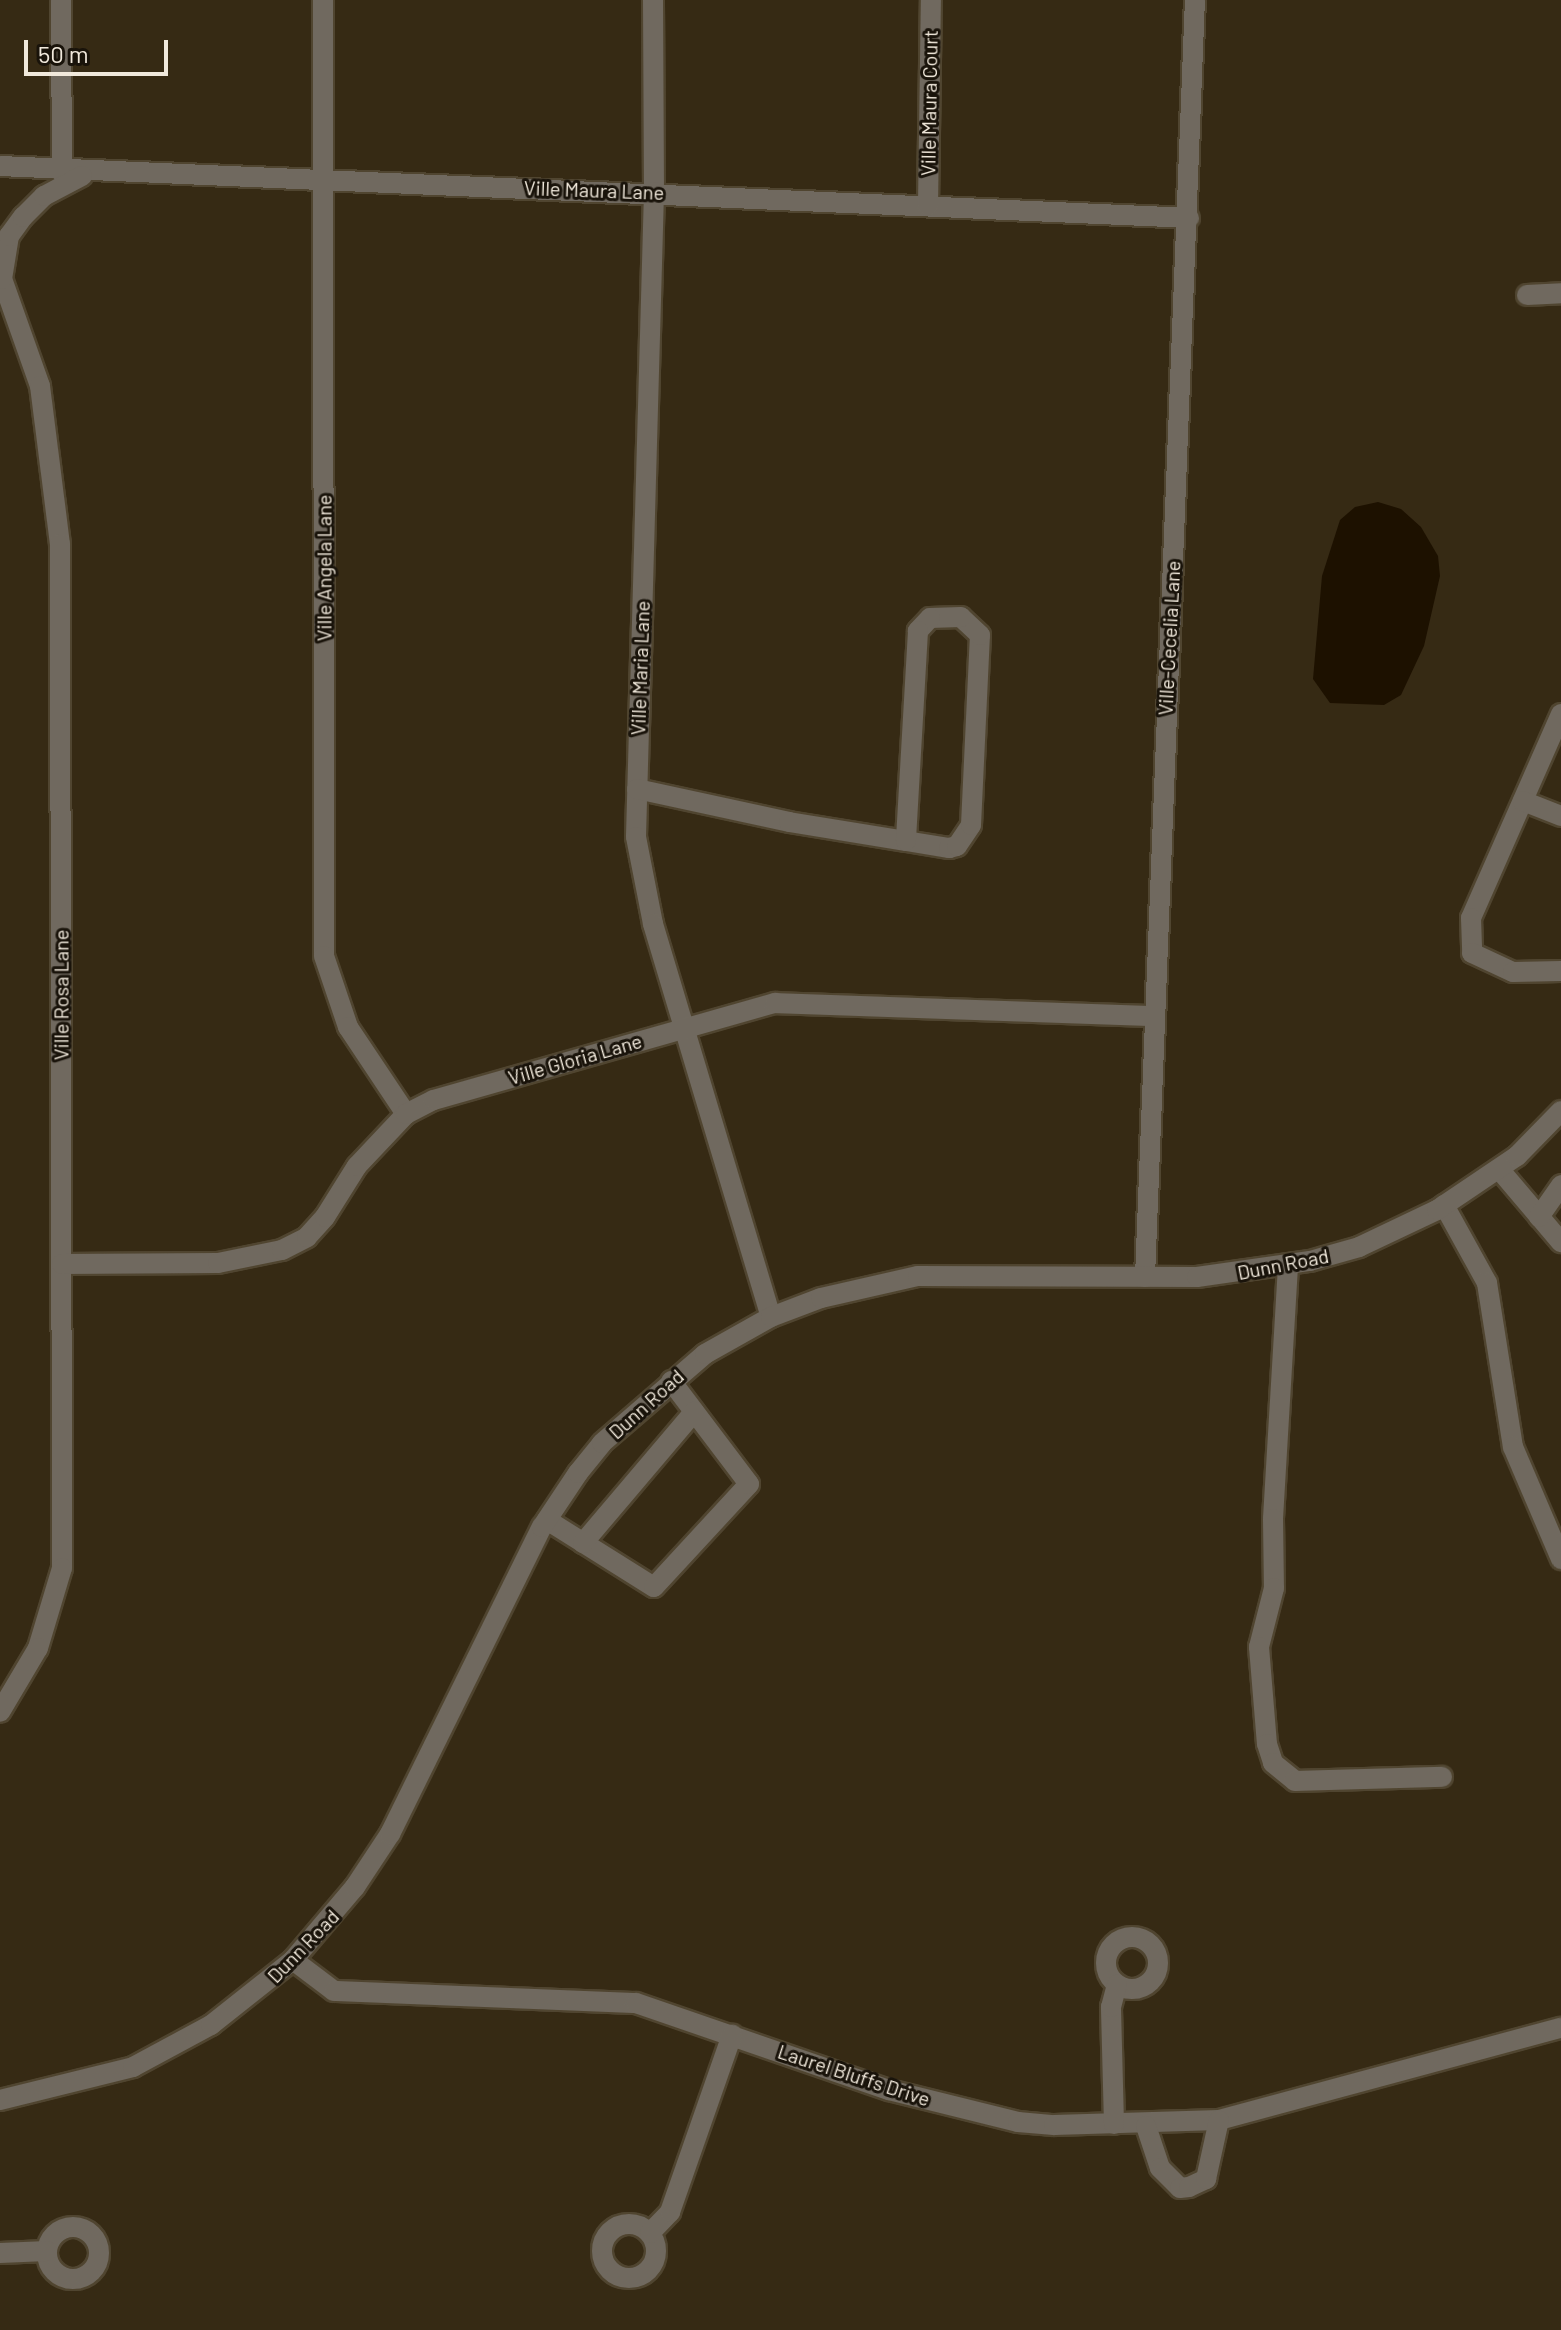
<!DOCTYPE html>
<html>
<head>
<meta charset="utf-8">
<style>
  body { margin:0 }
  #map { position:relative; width:1561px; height:2330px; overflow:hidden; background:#362a14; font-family:Barlow,sans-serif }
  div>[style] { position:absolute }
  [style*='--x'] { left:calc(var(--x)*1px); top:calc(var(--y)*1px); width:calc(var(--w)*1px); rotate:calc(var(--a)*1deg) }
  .water>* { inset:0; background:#1d1100 }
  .roads { filter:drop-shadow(2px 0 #504530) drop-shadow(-2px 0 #504530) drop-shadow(0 2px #504530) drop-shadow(0 -2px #504530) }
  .minor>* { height:20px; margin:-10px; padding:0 10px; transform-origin:10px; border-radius:10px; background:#70695f }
  .minor>.ring { margin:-10px; padding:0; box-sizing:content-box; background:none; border:20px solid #70695f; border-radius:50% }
  span { translate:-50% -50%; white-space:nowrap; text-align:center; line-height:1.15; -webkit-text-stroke:6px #19130a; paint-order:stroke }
  .street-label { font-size:20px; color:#f1e9dc }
  .scale { position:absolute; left:24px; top:40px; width:144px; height:36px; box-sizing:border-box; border:4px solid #f1e9dc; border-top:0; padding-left:10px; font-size:24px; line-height:28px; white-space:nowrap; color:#f1e9dc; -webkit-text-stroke:6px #19130a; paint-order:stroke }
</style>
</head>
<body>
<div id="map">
  <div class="water">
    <i style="clip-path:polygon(1378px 502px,1401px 509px,1421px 527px,1438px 556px,1440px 576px,1424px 646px,1401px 695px,1384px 705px,1330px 703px,1313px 679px,1322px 576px,1340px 520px,1355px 507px)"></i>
  </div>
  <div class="roads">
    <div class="minor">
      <i style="--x:61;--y:0;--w:173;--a:89.7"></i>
      <i style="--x:323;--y:0;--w:956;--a:89.94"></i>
      <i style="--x:324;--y:956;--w:75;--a:71.3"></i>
      <i style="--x:348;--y:1027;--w:105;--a:56.3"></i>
      <i style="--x:653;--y:0;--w:192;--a:89.7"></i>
      <i style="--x:654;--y:192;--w:645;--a:91.6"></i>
      <i style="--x:636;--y:837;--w:89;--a:78.9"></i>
      <i style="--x:653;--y:924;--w:410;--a:73.3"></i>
      <i style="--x:0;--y:166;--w:1190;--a:2.5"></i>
      <i style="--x:928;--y:206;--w:206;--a:-89.2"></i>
      <i style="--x:0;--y:273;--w:120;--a:70.5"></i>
      <i style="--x:40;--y:386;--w:159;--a:82.8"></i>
      <i style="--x:60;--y:544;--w:1024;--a:89.89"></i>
      <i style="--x:62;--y:1568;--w:84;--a:106.7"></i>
      <i style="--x:38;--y:1648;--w:74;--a:120.7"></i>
      <i style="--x:2;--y:279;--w:44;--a:-80.8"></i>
      <i style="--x:9;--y:236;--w:24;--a:-54"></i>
      <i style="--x:23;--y:217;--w:30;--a:-45"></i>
      <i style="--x:44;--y:196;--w:43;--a:-27.8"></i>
      <i style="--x:1527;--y:295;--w:34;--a:-3"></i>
      <i style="--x:1561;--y:714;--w:223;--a:113.8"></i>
      <i style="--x:1471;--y:918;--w:35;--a:88"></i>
      <i style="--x:1472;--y:953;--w:45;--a:24.9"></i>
      <i style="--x:1513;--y:972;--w:48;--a:-1.2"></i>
      <i style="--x:637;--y:789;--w:156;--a:12.2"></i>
      <i style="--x:789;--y:822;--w:119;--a:9.2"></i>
      <i style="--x:906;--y:841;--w:44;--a:9.2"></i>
      <i style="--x:949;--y:848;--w:8;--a:-14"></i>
      <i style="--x:957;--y:846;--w:25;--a:-56"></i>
      <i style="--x:971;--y:825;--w:190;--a:-87.3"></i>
      <i style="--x:980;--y:635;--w:26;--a:-137"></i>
      <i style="--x:961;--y:617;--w:31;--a:178"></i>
      <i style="--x:930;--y:618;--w:18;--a:133"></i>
      <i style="--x:918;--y:631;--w:210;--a:93.3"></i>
      <i style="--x:1523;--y:801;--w:41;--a:21.5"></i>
      <i style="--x:1499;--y:1169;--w:96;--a:49.7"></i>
      <i style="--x:1444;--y:1205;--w:89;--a:61.1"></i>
      <i style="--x:1487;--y:1283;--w:166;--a:81"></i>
      <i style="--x:1513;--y:1447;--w:122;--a:66.8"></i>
      <i style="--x:1539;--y:1217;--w:39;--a:-55"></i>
      <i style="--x:62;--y:1264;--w:156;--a:-0.4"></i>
      <i style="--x:218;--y:1263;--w:65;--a:-11.5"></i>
      <i style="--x:282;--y:1250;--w:28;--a:-27"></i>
      <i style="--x:307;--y:1237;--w:27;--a:-48"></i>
      <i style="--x:325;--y:1217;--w:60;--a:-57.9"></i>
      <i style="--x:357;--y:1166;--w:71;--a:-46.7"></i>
      <i style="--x:406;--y:1114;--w:31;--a:-27"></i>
      <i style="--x:434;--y:1100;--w:355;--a:-15.9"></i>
      <i style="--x:775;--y:1003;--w:379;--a:2"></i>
      <i style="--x:1288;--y:1266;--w:253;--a:93.4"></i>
      <i style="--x:1273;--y:1519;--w:69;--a:89.2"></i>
      <i style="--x:1274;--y:1588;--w:61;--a:104.3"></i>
      <i style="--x:1259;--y:1647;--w:97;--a:85.3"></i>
      <i style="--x:1267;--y:1744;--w:20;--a:72"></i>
      <i style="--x:1273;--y:1763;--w:28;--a:39"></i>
      <i style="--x:1295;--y:1781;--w:147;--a:-1.6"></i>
      <i style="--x:1145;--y:1277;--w:1278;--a:-87.76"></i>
      <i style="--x:547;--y:1520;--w:126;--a:32.1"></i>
      <i style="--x:654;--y:1587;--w:140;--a:-47.3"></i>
      <i style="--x:749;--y:1484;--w:129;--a:-127.1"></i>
      <i style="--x:583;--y:1543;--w:172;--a:-49.7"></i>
      <i class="ring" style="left:1106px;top:1937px;width:32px;height:32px"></i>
      <i style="--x:293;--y:1960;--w:51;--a:37.1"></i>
      <i style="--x:334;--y:1991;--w:302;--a:2.3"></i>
      <i style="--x:636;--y:2003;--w:268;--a:19"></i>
      <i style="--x:889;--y:2090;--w:133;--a:13.9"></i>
      <i style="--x:1018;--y:2122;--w:36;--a:5"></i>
      <i style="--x:1054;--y:2125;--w:165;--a:-1.7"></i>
      <i style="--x:1219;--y:2120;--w:354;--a:-15.1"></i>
      <i style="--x:0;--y:2100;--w:137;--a:-13.9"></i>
      <i style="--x:133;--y:2067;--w:89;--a:-28.3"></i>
      <i style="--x:211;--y:2025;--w:105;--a:-38.4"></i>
      <i style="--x:293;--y:1960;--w:96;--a:-49.7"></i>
      <i style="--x:355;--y:1887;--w:64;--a:-56.6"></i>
      <i style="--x:390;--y:1834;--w:343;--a:-63.7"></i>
      <i style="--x:542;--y:1527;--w:65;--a:-56.3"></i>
      <i style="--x:578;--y:1473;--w:38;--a:-51"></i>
      <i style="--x:602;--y:1443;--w:136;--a:-40.8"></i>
      <i style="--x:705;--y:1354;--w:76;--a:-29.3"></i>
      <i style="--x:771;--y:1317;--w:53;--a:-20.8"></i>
      <i style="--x:821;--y:1298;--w:99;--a:-12.8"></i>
      <i style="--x:918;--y:1276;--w:279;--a:0.2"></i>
      <i style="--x:1197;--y:1277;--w:114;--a:-8.1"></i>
      <i style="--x:1310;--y:1261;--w:51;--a:-15.9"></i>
      <i style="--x:1359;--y:1247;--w:86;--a:-25.4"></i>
      <i style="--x:1437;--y:1210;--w:97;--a:-34"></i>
      <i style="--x:1517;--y:1156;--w:63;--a:-45.6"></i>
      <i style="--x:1114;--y:2124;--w:117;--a:-91.5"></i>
      <i style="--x:1111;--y:2007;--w:23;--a:-75"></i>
      <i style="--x:1146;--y:2126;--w:44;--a:71.6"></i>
      <i style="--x:1160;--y:2168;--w:28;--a:45"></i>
      <i style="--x:1180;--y:2188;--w:9;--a:-6"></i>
      <i style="--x:1189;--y:2187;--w:19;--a:-25"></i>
      <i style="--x:1206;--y:2179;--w:60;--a:-77.6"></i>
      <i class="ring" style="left:602px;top:2224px;width:34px;height:34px"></i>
      <i class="ring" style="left:47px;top:2227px;width:32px;height:32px"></i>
      <i style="--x:650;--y:2233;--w:29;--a:-46"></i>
      <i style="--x:670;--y:2212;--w:188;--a:-70.7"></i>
      <i style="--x:0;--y:2253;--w:47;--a:-2.4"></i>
    </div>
  </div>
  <div class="street-label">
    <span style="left:929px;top:103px;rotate:-89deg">Ville Maura Court</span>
    <span style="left:594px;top:190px;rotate:2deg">Ville Maura Lane</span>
    <span style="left:324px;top:568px;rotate:-90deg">Ville Angela Lane</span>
    <span style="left:1169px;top:638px;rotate:-87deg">Ville-Cecelia Lane</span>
    <span style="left:640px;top:668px;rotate:-88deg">Ville Maria Lane</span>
    <span style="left:61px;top:995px;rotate:-90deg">Ville Rosa Lane</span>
    <span style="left:575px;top:1059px;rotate:-16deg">Ville Gloria Lane</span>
    <span style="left:1283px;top:1264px;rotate:-11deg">Dunn Road</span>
    <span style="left:646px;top:1404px;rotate:-42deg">Dunn Road</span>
    <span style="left:303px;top:1946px;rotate:-46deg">Dunn Road</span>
    <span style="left:854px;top:2075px;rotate:18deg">Laurel Bluffs Drive</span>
  </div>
  <div class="scale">50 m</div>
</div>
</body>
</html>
